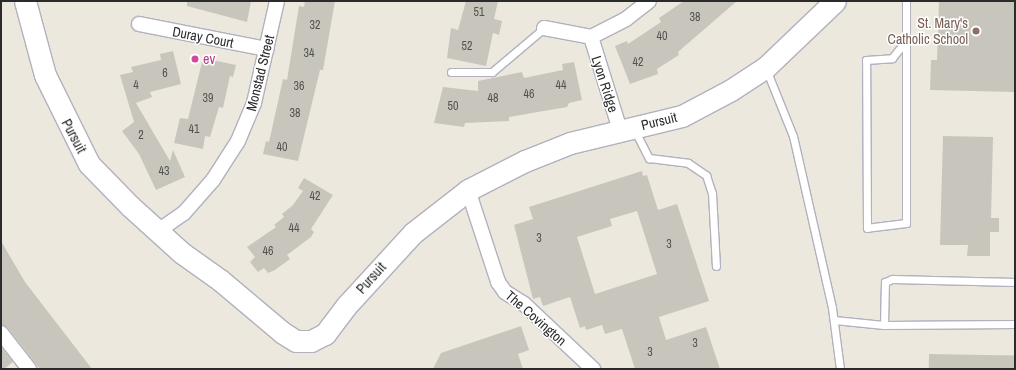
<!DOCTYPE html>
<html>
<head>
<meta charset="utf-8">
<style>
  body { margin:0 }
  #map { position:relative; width:1016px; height:370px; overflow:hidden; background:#ede8dd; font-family:"Archivo Narrow",sans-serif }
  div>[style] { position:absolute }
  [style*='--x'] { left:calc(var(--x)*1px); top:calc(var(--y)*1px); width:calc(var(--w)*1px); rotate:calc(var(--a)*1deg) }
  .building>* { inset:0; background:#c8c5bd; transform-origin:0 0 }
  .roads { filter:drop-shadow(1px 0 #b1b1bf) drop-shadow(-1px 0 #b1b1bf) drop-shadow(0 1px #b1b1bf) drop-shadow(0 -1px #b1b1bf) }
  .lane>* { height:7px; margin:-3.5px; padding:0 3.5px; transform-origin:3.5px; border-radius:3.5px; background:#fff }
  .street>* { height:14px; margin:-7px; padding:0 7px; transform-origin:7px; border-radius:7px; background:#fff }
  .secondary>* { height:21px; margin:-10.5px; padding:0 10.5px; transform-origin:10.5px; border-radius:10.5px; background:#fff }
  .dots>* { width:11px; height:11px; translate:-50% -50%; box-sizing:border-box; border:2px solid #fff; border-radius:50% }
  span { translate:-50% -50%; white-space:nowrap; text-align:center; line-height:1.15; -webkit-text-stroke:3px #fff; paint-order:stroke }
  .number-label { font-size:12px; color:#525250 }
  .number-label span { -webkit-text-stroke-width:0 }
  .education-label { font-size:14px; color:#785e54 }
  .right { translate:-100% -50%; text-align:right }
  .street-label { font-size:14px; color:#2b2b2b }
  .hotel-label { font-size:14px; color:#b23c85 }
  .left { translate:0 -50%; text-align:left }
  .frame { position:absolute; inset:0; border:2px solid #2b2b2b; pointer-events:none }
</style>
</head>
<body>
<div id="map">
  <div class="building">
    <i style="clip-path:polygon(187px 1px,251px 1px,247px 22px,187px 6px)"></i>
    <i style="clip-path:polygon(305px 1px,335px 1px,323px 70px,320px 70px,298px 161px,263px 154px,266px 141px,269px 142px,283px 79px,287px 80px,299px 6px,304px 7px)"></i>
    <i style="clip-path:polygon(466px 1px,498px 1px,494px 19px,502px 21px,499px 35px,493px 33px,486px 66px,447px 58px,451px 28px,458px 30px)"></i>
    <i style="clip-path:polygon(684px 1px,737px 1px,678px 52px,679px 55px,657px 69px,658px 74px,630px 84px,615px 46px,627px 41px,628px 44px,661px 22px,659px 18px)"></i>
    <i style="clip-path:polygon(939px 1px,1015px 1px,1015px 92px,930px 90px,931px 60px,937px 60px)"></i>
    <i style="clip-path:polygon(173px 51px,181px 84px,150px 92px,152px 97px,136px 103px,170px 161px,173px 150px,185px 177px,156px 190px,139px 154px,122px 131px,134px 122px,120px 75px,133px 72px,131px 67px,161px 60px,160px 54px)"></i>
    <i style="clip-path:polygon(203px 58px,236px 65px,233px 77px,230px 76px,223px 108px,219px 107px,210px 137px,205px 136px,203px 149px,174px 143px,180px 118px,188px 119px)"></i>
    <i style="clip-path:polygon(574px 62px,582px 100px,569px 103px,567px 107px,509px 117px,509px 121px,465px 123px,464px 127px,434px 123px,443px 87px,478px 91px,478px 81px,522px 72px,524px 78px,563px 70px,562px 64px)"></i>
    <i style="clip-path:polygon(943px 136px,993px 137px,991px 218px,999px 218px,999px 232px,990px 232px,990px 256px,967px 256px,968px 245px,940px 245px)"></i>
    <i style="clip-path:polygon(evenodd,642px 171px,643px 176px,647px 175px,658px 210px,677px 204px,709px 301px,659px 317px,666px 340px,706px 327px,720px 369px,635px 369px,622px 329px,605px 334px,602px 325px,586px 330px,585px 326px,580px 328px,570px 297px,543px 306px,540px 297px,533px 299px,514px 225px,533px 219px,529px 207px,642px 171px,637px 211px,657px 274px,595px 294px,577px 237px,612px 226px,610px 219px,637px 211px)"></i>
    <i style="clip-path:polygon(304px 178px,333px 195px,311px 229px,314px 232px,311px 237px,287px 255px,290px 259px,275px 270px,268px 273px,264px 268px,258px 272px,250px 262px,255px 257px,247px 247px,276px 227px,274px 225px,284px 217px,282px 214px,293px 205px,303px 191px,298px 188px)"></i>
    <i style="clip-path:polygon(1px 241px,25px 282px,92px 369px,40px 369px,8px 328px,1px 325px)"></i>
    <i style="clip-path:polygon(521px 326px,529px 350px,518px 354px,523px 369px,433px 369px,441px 353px)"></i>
    <i style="clip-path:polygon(1px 347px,13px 362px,4px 369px,1px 369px)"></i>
    <i style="left:929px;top:354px;width:86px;height:15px;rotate:1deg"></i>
  </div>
  <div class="roads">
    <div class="lane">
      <i style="--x:906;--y:1;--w:222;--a:90"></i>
      <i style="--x:906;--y:223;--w:39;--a:173"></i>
      <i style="--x:867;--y:228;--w:168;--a:-90.3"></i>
      <i style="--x:866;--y:60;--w:26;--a:-4"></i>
      <i style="--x:892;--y:58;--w:22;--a:-51"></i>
      <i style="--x:766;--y:69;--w:72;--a:68.1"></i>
      <i style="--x:793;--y:136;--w:176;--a:77.2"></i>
      <i style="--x:832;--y:308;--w:62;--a:82.5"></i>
      <i style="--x:451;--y:72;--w:41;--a:0"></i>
      <i style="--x:492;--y:72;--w:68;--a:-40.2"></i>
      <i style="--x:634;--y:129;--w:33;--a:63"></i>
      <i style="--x:649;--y:158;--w:39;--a:7"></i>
      <i style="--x:688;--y:163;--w:22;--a:34"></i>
      <i style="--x:706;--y:175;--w:19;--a:72"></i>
      <i style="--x:712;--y:193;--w:73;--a:86.9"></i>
      <i style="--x:834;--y:320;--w:50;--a:5.7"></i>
      <i style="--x:884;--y:325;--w:131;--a:-0.4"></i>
      <i style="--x:884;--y:325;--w:43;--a:-88.7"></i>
      <i style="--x:885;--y:282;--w:8;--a:-23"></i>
      <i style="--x:892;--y:279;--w:123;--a:1.4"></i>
    </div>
    <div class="street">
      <i style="--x:139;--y:24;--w:130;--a:11.1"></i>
      <i style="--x:544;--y:28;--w:48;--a:10.8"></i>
      <i style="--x:620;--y:130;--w:97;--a:-107.3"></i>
      <i style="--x:591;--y:37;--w:39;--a:-27"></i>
      <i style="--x:626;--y:19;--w:29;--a:-38"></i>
      <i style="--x:468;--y:190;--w:97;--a:71.9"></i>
      <i style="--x:498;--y:282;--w:12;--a:55"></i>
      <i style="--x:505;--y:292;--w:22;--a:32"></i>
      <i style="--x:524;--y:304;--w:95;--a:43.3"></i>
      <i style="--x:158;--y:231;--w:32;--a:-35"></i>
      <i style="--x:184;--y:213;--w:44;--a:-48.7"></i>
      <i style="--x:213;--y:180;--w:46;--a:-57.3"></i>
      <i style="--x:238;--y:141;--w:41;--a:-67.2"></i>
      <i style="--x:254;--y:103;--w:105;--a:-77.3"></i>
      <i style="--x:1;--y:333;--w:46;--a:52.1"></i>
    </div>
    <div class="secondary">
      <i style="--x:25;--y:1;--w:77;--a:74.9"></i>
      <i style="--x:45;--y:75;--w:99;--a:63.7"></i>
      <i style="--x:89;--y:164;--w:59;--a:45.7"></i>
      <i style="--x:130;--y:206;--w:70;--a:42.1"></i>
      <i style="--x:182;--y:253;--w:47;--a:35.4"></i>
      <i style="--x:220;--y:280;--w:82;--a:40.1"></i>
      <i style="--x:283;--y:333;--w:15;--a:32"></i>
      <i style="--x:296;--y:341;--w:15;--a:0"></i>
      <i style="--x:311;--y:341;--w:16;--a:-27"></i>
      <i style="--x:325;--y:334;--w:36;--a:-53"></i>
      <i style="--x:347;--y:305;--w:98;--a:-47.5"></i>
      <i style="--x:413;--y:233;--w:70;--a:-38"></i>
      <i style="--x:468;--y:190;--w:64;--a:-27"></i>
      <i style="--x:525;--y:161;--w:48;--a:-21.8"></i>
      <i style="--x:570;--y:143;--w:115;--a:-13.6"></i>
      <i style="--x:682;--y:116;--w:55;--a:-28"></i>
      <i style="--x:731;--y:90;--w:42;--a:-33.3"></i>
      <i style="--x:766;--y:67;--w:95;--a:-43.7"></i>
    </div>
  </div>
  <div class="dots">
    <i style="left:976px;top:31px;background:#8d6e63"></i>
    <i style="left:195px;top:59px;background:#d1479c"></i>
  </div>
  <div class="number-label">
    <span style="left:479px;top:13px">51</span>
    <span style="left:695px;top:18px">38</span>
    <span style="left:315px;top:26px">32</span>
    <span style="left:662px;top:37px">40</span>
    <span style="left:467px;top:47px">52</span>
    <span style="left:309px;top:54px">34</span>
    <span style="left:638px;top:63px">42</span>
    <span style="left:165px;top:74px">6</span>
    <span style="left:136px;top:86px">4</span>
    <span style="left:561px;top:86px">44</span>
    <span style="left:299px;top:87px">36</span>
    <span style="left:529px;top:95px">46</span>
    <span style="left:208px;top:99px">39</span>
    <span style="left:493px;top:99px">48</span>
    <span style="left:453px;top:107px">50</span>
    <span style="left:295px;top:114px">38</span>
    <span style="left:194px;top:130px">41</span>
    <span style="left:141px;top:136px">2</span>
    <span style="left:282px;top:148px">40</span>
    <span style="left:164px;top:172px">43</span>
    <span style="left:315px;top:197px">42</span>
    <span style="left:294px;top:229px">44</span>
    <span style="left:539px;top:239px">3</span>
    <span style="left:669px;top:245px">3</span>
    <span style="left:268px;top:252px">46</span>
    <span style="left:695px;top:344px">3</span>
    <span style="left:650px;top:353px">3</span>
  </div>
  <div class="education-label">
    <span class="right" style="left:968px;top:31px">St. Mary's<br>Catholic School</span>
  </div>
  <div class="street-label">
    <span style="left:203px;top:37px;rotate:11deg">Duray Court</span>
    <span style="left:260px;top:73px;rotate:-76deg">Monstad Street</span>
    <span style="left:605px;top:84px;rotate:72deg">Lyon Ridge</span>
    <span style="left:659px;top:121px;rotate:-14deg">Pursuit</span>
    <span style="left:74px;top:136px;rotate:62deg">Pursuit</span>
    <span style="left:371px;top:278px;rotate:-48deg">Pursuit</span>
    <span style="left:536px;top:318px;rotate:41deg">The Covington</span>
  </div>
  <div class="hotel-label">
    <span class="left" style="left:203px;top:59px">ev</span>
  </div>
  <div class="frame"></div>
</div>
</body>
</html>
